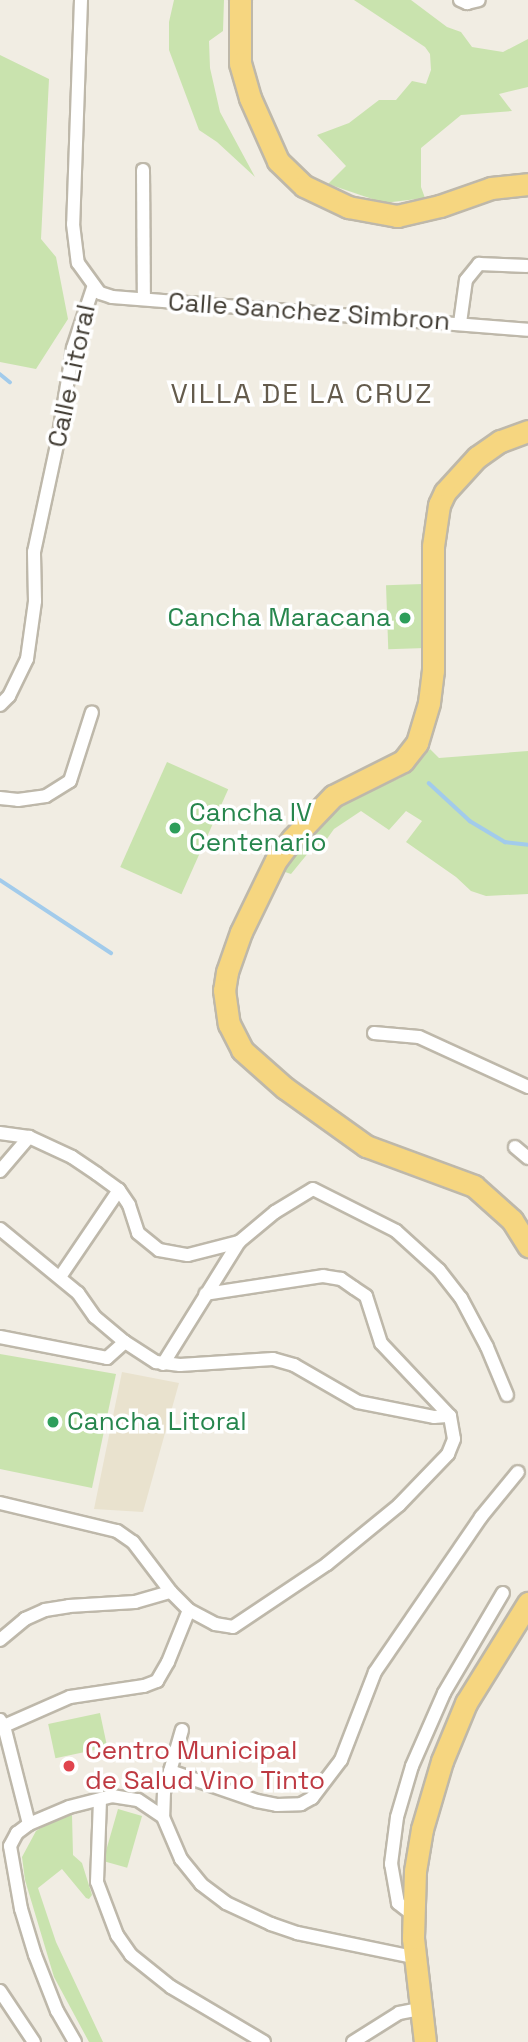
<!DOCTYPE html>
<html>
<head>
<meta charset="utf-8">
<style>
  body { margin:0 }
  #map { position:relative; width:528px; height:2042px; overflow:hidden; background:#f1ede3; font-family:"Space Grotesk",sans-serif }
  div>[style] { position:absolute }
  [style*='--x'] { left:calc(var(--x)*1px); top:calc(var(--y)*1px); width:calc(var(--w)*1px); rotate:calc(var(--a)*1deg) }
  .education>* { inset:0; background:#e9e2ce }
  .green>* { inset:0; background:#c9e3ae; transform-origin:0 0 }
  .stream>* { height:3.5px; margin:-1.75px; padding:0 1.75px; transform-origin:1.75px; border-radius:1.75px; background:#a2cbeb }
  .roads { filter:drop-shadow(2px 0 #beb8aa) drop-shadow(-2px 0 #beb8aa) drop-shadow(0 2px #beb8aa) drop-shadow(0 -2px #beb8aa) }
  .minor>* { height:12px; margin:-6px; padding:0 6px; transform-origin:6px; border-radius:6px; background:#fff }
  .trunk>* { height:21px; margin:-10.5px; padding:0 10.5px; transform-origin:10.5px; border-radius:10.5px; background:#f6d680 }
  .dots>* { width:19px; height:19px; translate:-50% -50%; box-sizing:border-box; border:4px solid #fff; border-radius:50% }
  span { translate:-50% -50%; white-space:nowrap; text-align:center; line-height:1.15; -webkit-text-stroke:7px #fff; paint-order:stroke }
  .street-label { font-size:26px; color:#423d34 }
  .leisure-label { font-size:26px; color:#27864d }
  .right { translate:-100% -50%; text-align:right }
  .left { translate:0 -50%; text-align:left }
  .health-label { font-size:26px; color:#be3a42 }
  .neighbourhood-label { font-size:28px; color:#645b4c; letter-spacing:2px }
</style>
</head>
<body>
<div id="map">
  <div class="education">
    <i style="clip-path:polygon(122px 1372px,179px 1383px,143px 1512px,94px 1509px)"></i>
  </div>
  <div class="green">
    <i style="clip-path:polygon(174px 0,224px 0,223px 31px,209px 41px,210px 68px,220px 112px,255px 177px,217px 142px,199px 130px,169px 50px,169px 22px)"></i>
    <i style="clip-path:polygon(354px 0,411px 0,447px 27px,461px 32px,472px 47px,503px 52px,528px 39px,528px 87px,499px 94px,512px 111px,461px 115px,421px 148px,421px 187px,425px 198px,384px 203px,328px 184px,346px 166px,317px 135px,349px 123px,379px 100px,396px 100px,412px 81px,426px 84px,431px 70px,430px 54px,425px 47px)"></i>
    <i style="clip-path:polygon(0 55px,49px 79px,41px 239px,56px 257px,68px 319px,36px 369px,0 362px)"></i>
    <i style="left:423px;top:584px;width:64px;height:37px;rotate:88deg"></i>
    <i style="clip-path:polygon(430px 749px,439px 758px,528px 751px,528px 894px,486px 896px,471px 891px,456px 877px,406px 842px,422px 821px,406px 811px,389px 830px,361px 811px,334px 829px,319px 850px,313px 847px,291px 874px,282px 871px,299px 840px,320px 819px,360px 794px,400px 778px,415px 767px)"></i>
    <i style="left:167px;top:762px;width:67px;height:115px;rotate:24deg"></i>
    <i style="clip-path:polygon(0 1354px,116px 1374px,92px 1488px,0 1469px)"></i>
    <i style="left:100px;top:1713px;width:35px;height:53px;rotate:78deg"></i>
    <i style="left:118px;top:1809px;width:25px;height:54px;rotate:16deg"></i>
    <i style="clip-path:polygon(72px 1815px,73px 1855px,82px 1863px,92px 1895px,89px 1899px,86px 1898px,62px 1869px,38px 1888px,56px 1942px,103px 2042px,89px 2042px,54px 1977px,25px 1880px,22px 1857px,36px 1831px,54px 1820px)"></i>
  </div>
  <div class="stream">
    <i style="--x:0;--y:374;--w:13;--a:39"></i>
    <i style="--x:429;--y:783;--w:56;--a:42.8"></i>
    <i style="--x:470;--y:821;--w:41;--a:31"></i>
    <i style="--x:505;--y:842;--w:23;--a:7"></i>
    <i style="--x:0;--y:880;--w:133;--a:33.3"></i>
  </div>
  <div class="roads">
    <div class="minor">
      <i style="--x:81;--y:0;--w:224;--a:92"></i>
      <i style="--x:73;--y:224;--w:39;--a:83"></i>
      <i style="--x:78;--y:263;--w:37;--a:54"></i>
      <i style="--x:100;--y:293;--w:13;--a:18"></i>
      <i style="--x:112;--y:297;--w:417;--a:4.5"></i>
      <i style="--x:460;--y:0;--w:8;--a:23"></i>
      <i style="--x:467;--y:3;--w:12;--a:-14"></i>
      <i style="--x:143;--y:170;--w:129;--a:89.6"></i>
      <i style="--x:460;--y:323;--w:43;--a:-82.1"></i>
      <i style="--x:466;--y:280;--w:21;--a:-51"></i>
      <i style="--x:479;--y:264;--w:48;--a:2.4"></i>
      <i style="--x:0;--y:705;--w:13;--a:-45"></i>
      <i style="--x:9;--y:696;--w:41;--a:-64.1"></i>
      <i style="--x:27;--y:659;--w:59;--a:-82.1"></i>
      <i style="--x:35;--y:601;--w:49;--a:-91.2"></i>
      <i style="--x:34;--y:552;--w:115;--a:-77.9"></i>
      <i style="--x:58;--y:440;--w:93;--a:-80.7"></i>
      <i style="--x:73;--y:348;--w:63;--a:-71.6"></i>
      <i style="--x:0;--y:798;--w:18;--a:6"></i>
      <i style="--x:18;--y:800;--w:28;--a:-8"></i>
      <i style="--x:46;--y:796;--w:28;--a:-32"></i>
      <i style="--x:70;--y:781;--w:72;--a:-72.3"></i>
      <i style="--x:374;--y:1033;--w:45;--a:5.1"></i>
      <i style="--x:419;--y:1037;--w:120;--a:24.6"></i>
      <i style="--x:0;--y:1133;--w:29;--a:8"></i>
      <i style="--x:29;--y:1137;--w:47;--a:24.9"></i>
      <i style="--x:72;--y:1157;--w:30;--a:34"></i>
      <i style="--x:97;--y:1174;--w:27;--a:36"></i>
      <i style="--x:119;--y:1190;--w:18;--a:56"></i>
      <i style="--x:129;--y:1205;--w:29;--a:72"></i>
      <i style="--x:138;--y:1233;--w:27;--a:39"></i>
      <i style="--x:159;--y:1250;--w:29;--a:10"></i>
      <i style="--x:188;--y:1255;--w:53;--a:-14.3"></i>
      <i style="--x:515;--y:1147;--w:17;--a:40"></i>
      <i style="--x:0;--y:1171;--w:45;--a:-49.5"></i>
      <i style="--x:0;--y:1229;--w:101;--a:39.4"></i>
      <i style="--x:78;--y:1293;--w:29;--a:55"></i>
      <i style="--x:95;--y:1317;--w:39;--a:40"></i>
      <i style="--x:125;--y:1342;--w:37;--a:33"></i>
      <i style="--x:156;--y:1362;--w:24;--a:7"></i>
      <i style="--x:180;--y:1365;--w:93;--a:-3.7"></i>
      <i style="--x:273;--y:1359;--w:22;--a:16"></i>
      <i style="--x:294;--y:1365;--w:74;--a:30"></i>
      <i style="--x:358;--y:1402;--w:77;--a:11.2"></i>
      <i style="--x:434;--y:1417;--w:16;--a:-4"></i>
      <i style="--x:60;--y:1277;--w:105;--a:-55.9"></i>
      <i style="--x:0;--y:1337;--w:109;--a:11.1"></i>
      <i style="--x:107;--y:1358;--w:24;--a:-42"></i>
      <i style="--x:163;--y:1364;--w:144;--a:-58.1"></i>
      <i style="--x:239;--y:1242;--w:47;--a:-39.8"></i>
      <i style="--x:275;--y:1212;--w:44;--a:-31.2"></i>
      <i style="--x:313;--y:1189;--w:93;--a:26.8"></i>
      <i style="--x:396;--y:1231;--w:58;--a:42.2"></i>
      <i style="--x:439;--y:1270;--w:36;--a:52"></i>
      <i style="--x:461;--y:1298;--w:55;--a:62"></i>
      <i style="--x:487;--y:1347;--w:52;--a:67.4"></i>
      <i style="--x:0;--y:1503;--w:120;--a:13.5"></i>
      <i style="--x:117;--y:1531;--w:19;--a:35"></i>
      <i style="--x:133;--y:1542;--w:63;--a:52.8"></i>
      <i style="--x:171;--y:1592;--w:25;--a:45"></i>
      <i style="--x:189;--y:1610;--w:30;--a:28"></i>
      <i style="--x:215;--y:1624;--w:18;--a:9"></i>
      <i style="--x:233;--y:1627;--w:113;--a:-33.8"></i>
      <i style="--x:327;--y:1564;--w:93;--a:-39.3"></i>
      <i style="--x:399;--y:1505;--w:71;--a:-46.1"></i>
      <i style="--x:448;--y:1454;--w:16;--a:-68"></i>
      <i style="--x:454;--y:1439;--w:23;--a:-100"></i>
      <i style="--x:450;--y:1416;--w:100;--a:-133.4"></i>
      <i style="--x:381;--y:1343;--w:49;--a:-107.7"></i>
      <i style="--x:366;--y:1296;--w:14;--a:-146"></i>
      <i style="--x:354;--y:1288;--w:16;--a:-145"></i>
      <i style="--x:341;--y:1279;--w:18;--a:-171"></i>
      <i style="--x:323;--y:1276;--w:119;--a:171.3"></i>
      <i style="--x:0;--y:1640;--w:33;--a:-40"></i>
      <i style="--x:25;--y:1619;--w:22;--a:-24"></i>
      <i style="--x:45;--y:1610;--w:24;--a:-9"></i>
      <i style="--x:69;--y:1606;--w:66;--a:-3.5"></i>
      <i style="--x:135;--y:1602;--w:37;--a:-16"></i>
      <i style="--x:0;--y:1720;--w:7;--a:56"></i>
      <i style="--x:4;--y:1726;--w:101;--a:75.7"></i>
      <i style="--x:4;--y:1726;--w:72;--a:-23.7"></i>
      <i style="--x:70;--y:1697;--w:75;--a:-8.5"></i>
      <i style="--x:144;--y:1686;--w:14;--a:-21"></i>
      <i style="--x:157;--y:1681;--w:22;--a:-60"></i>
      <i style="--x:168;--y:1662;--w:56;--a:-68"></i>
      <i style="--x:182;--y:1730;--w:65;--a:106.2"></i>
      <i style="--x:164;--y:1792;--w:25;--a:92"></i>
      <i style="--x:163;--y:1817;--w:46;--a:66.8"></i>
      <i style="--x:181;--y:1859;--w:32;--a:51"></i>
      <i style="--x:201;--y:1884;--w:31;--a:37"></i>
      <i style="--x:226;--y:1903;--w:50;--a:25"></i>
      <i style="--x:271;--y:1924;--w:28;--a:19"></i>
      <i style="--x:297;--y:1933;--w:118;--a:11.7"></i>
      <i style="--x:170;--y:1771;--w:92;--a:19"></i>
      <i style="--x:257;--y:1801;--w:20;--a:11"></i>
      <i style="--x:277;--y:1805;--w:24;--a:-2"></i>
      <i style="--x:301;--y:1804;--w:13;--a:-29"></i>
      <i style="--x:312;--y:1798;--w:48;--a:-52.7"></i>
      <i style="--x:341;--y:1760;--w:94;--a:-68.9"></i>
      <i style="--x:375;--y:1672;--w:188;--a:-55.6"></i>
      <i style="--x:481;--y:1517;--w:58;--a:-50.6"></i>
      <i style="--x:100;--y:1800;--w:82;--a:92.1"></i>
      <i style="--x:97;--y:1882;--w:57;--a:69.3"></i>
      <i style="--x:117;--y:1935;--w:24;--a:55"></i>
      <i style="--x:131;--y:1955;--w:51;--a:38.7"></i>
      <i style="--x:171;--y:1987;--w:108;--a:30.6"></i>
      <i style="--x:412;--y:1914;--w:18;--a:-142"></i>
      <i style="--x:398;--y:1903;--w:40;--a:-100"></i>
      <i style="--x:391;--y:1864;--w:47;--a:-82.7"></i>
      <i style="--x:397;--y:1817;--w:53;--a:-73.6"></i>
      <i style="--x:412;--y:1766;--w:80;--a:-66.3"></i>
      <i style="--x:444;--y:1693;--w:116;--a:-59.5"></i>
      <i style="--x:0;--y:1991;--w:61;--a:56.3"></i>
      <i style="--x:75;--y:2042;--w:36;--a:-120"></i>
      <i style="--x:57;--y:2011;--w:60;--a:-111.4"></i>
      <i style="--x:35;--y:1955;--w:48;--a:-106.9"></i>
      <i style="--x:21;--y:1909;--w:64;--a:-99.9"></i>
      <i style="--x:10;--y:1846;--w:15;--a:-62"></i>
      <i style="--x:17;--y:1833;--w:15;--a:-37"></i>
      <i style="--x:29;--y:1824;--w:43;--a:-23"></i>
      <i style="--x:69;--y:1807;--w:44;--a:-14.3"></i>
      <i style="--x:112;--y:1796;--w:26;--a:9"></i>
      <i style="--x:138;--y:1800;--w:30;--a:34"></i>
      <i style="--x:353;--y:2042;--w:54;--a:-32.2"></i>
      <i style="--x:399;--y:2013;--w:21;--a:-11"></i>
    </div>
    <div class="trunk">
      <i style="--x:240;--y:0;--w:63;--a:90"></i>
      <i style="--x:240;--y:63;--w:36;--a:74"></i>
      <i style="--x:250;--y:98;--w:69;--a:66"></i>
      <i style="--x:278;--y:161;--w:36;--a:44"></i>
      <i style="--x:304;--y:186;--w:49;--a:25.5"></i>
      <i style="--x:348;--y:207;--w:50;--a:10.4"></i>
      <i style="--x:397;--y:216;--w:44;--a:-13.1"></i>
      <i style="--x:440;--y:206;--w:54;--a:-19.4"></i>
      <i style="--x:491;--y:188;--w:37;--a:-6"></i>
      <i style="--x:528;--y:431;--w:30;--a:160"></i>
      <i style="--x:500;--y:441;--w:28;--a:145"></i>
      <i style="--x:477;--y:457;--w:47;--a:132.4"></i>
      <i style="--x:445;--y:492;--w:14;--a:115"></i>
      <i style="--x:439;--y:505;--w:41;--a:98.3"></i>
      <i style="--x:433;--y:546;--w:124;--a:90"></i>
      <i style="--x:433;--y:670;--w:33;--a:97"></i>
      <i style="--x:429;--y:703;--w:42;--a:106.7"></i>
      <i style="--x:417;--y:743;--w:23;--a:128"></i>
      <i style="--x:403;--y:761;--w:78;--a:153.4"></i>
      <i style="--x:333;--y:796;--w:59;--a:133.6"></i>
      <i style="--x:292;--y:839;--w:26;--a:127"></i>
      <i style="--x:276;--y:860;--w:80;--a:115.9"></i>
      <i style="--x:241;--y:932;--w:42;--a:109.3"></i>
      <i style="--x:227;--y:972;--w:18;--a:99"></i>
      <i style="--x:224;--y:990;--w:34;--a:82"></i>
      <i style="--x:229;--y:1024;--w:29;--a:63"></i>
      <i style="--x:242;--y:1050;--w:57;--a:41.5"></i>
      <i style="--x:285;--y:1088;--w:100;--a:35.6"></i>
      <i style="--x:366;--y:1146;--w:115;--a:20.3"></i>
      <i style="--x:474;--y:1186;--w:51;--a:41.8"></i>
      <i style="--x:512;--y:1220;--w:31;--a:58"></i>
      <i style="--x:425;--y:2042;--w:105;--a:-96.6"></i>
      <i style="--x:413;--y:1938;--w:67;--a:-88.3"></i>
      <i style="--x:415;--y:1871;--w:43;--a:-80.5"></i>
      <i style="--x:422;--y:1829;--w:71;--a:-73.6"></i>
      <i style="--x:442;--y:1761;--w:63;--a:-67.5"></i>
      <i style="--x:466;--y:1703;--w:118;--a:-58.2"></i>
    </div>
  </div>
  <div class="dots">
    <i style="left:405px;top:618px;background:#2e9e5b"></i>
    <i style="left:175px;top:828px;background:#2e9e5b"></i>
    <i style="left:53px;top:1422px;background:#2e9e5b"></i>
    <i style="left:69px;top:1766px;background:#e0444e"></i>
  </div>
  <div class="street-label">
    <span style="left:309px;top:312px;rotate:4deg">Calle Sanchez Simbron</span>
    <span style="left:72px;top:376px;rotate:-78deg">Calle Litoral</span>
  </div>
  <div class="leisure-label">
    <span class="right" style="left:391px;top:618px">Cancha Maracana</span>
    <span class="left" style="left:189px;top:828px">Cancha IV<br>Centenario</span>
    <span class="left" style="left:67px;top:1422px">Cancha Litoral</span>
  </div>
  <div class="health-label">
    <span class="left" style="left:85px;top:1766px">Centro Municipal<br>de Salud Vino Tinto</span>
  </div>
  <div class="neighbourhood-label">
    <span style="left:302px;top:393px">VILLA DE LA CRUZ</span>
  </div>
</div>
</body>
</html>
